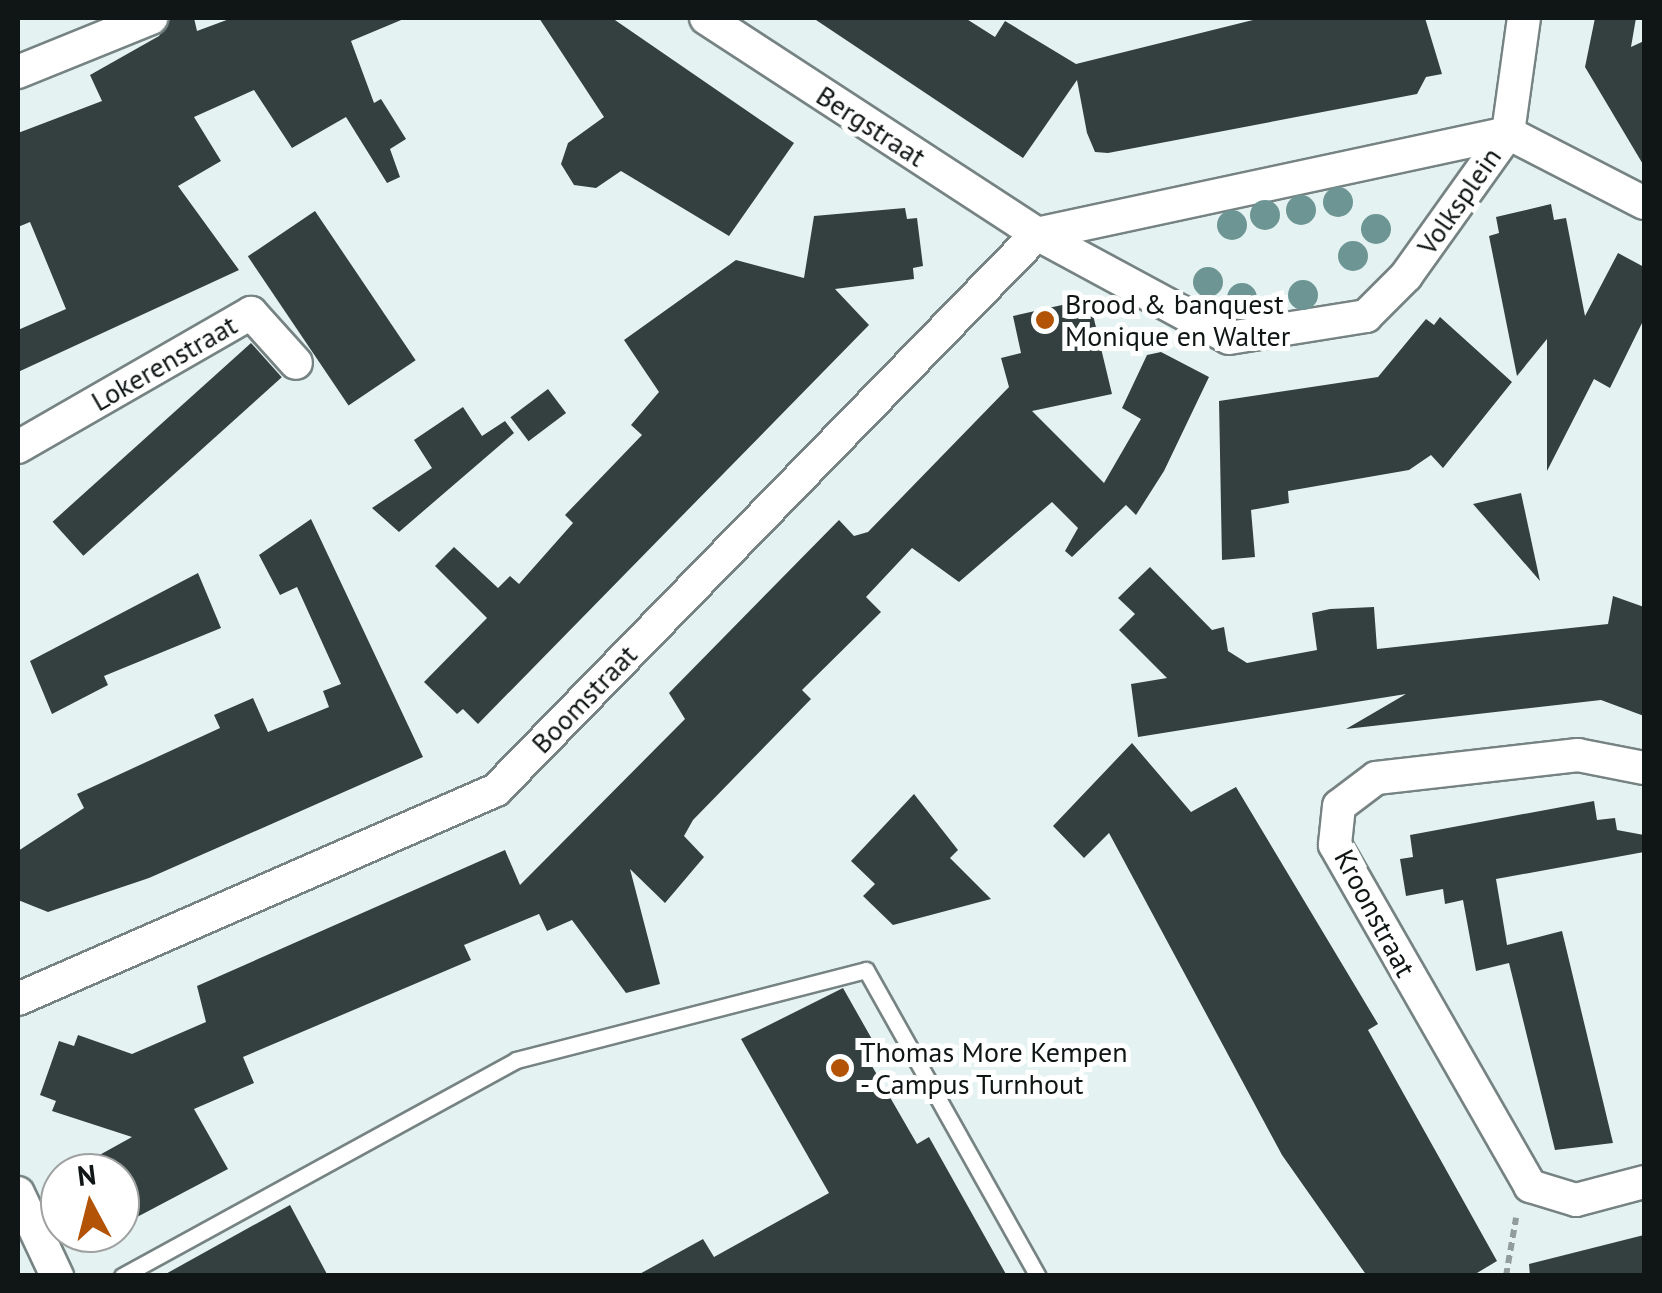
<!DOCTYPE html>
<html>
<head>
<meta charset="utf-8">
<style>
  body { margin:0 }
  #map { position:relative; width:1662px; height:1293px; overflow:hidden; background:#e4f3f2; font-family:"PT Sans",sans-serif }
  div>[style] { position:absolute }
  [style*='--x'] { left:calc(var(--x)*1px); top:calc(var(--y)*1px); width:calc(var(--w)*1px); rotate:calc(var(--a)*1deg) }
  .building>* { inset:0; background:#34403f; transform-origin:0 0 }
  .path>* { height:6px; margin-top:-3px; transform-origin:0; background:repeating-linear-gradient(90deg,#919c9b 0 8px,transparent 0 13px) }
  .roads { filter:drop-shadow(2px 0 #768382) drop-shadow(-2px 0 #768382) drop-shadow(0 2px #768382) drop-shadow(0 -2px #768382) }
  .service>* { height:15px; margin:-7.5px; padding:0 7.5px; transform-origin:7.5px; border-radius:7.5px; background:#fff }
  .minor>* { height:32px; margin:-16px; padding:0 16px; transform-origin:16px; border-radius:16px; background:#fff }
  .trees>* { width:30px; height:30px; margin:-15px; border-radius:50%; background:#6c9593 }
  .dots>* { width:28px; height:28px; translate:-50% -50%; box-sizing:border-box; border:5px solid #fff; border-radius:50% }
  span { translate:-50% -50%; white-space:nowrap; text-align:center; line-height:1.15; -webkit-text-stroke:10px #fff; paint-order:stroke }
  .street-label { font-size:28px; color:#101515 }
  .poi-label { font-size:28px; color:#101515 }
  .left { translate:0 -50%; text-align:left }
  .frame { position:absolute; inset:0; border:20px solid #101515; pointer-events:none }
  .north { position:absolute; left:40px; top:1153px; width:100px; height:100px; box-sizing:border-box; background:#fff; border:2px solid #9fa1a1; border-radius:50%; rotate:353deg; font-size:28px; font-weight:700; line-height:40px; text-align:center; color:#101515 }
  .north::after { content:''; display:block; margin:auto; width:35px; height:45px; background:#b25305; clip-path:polygon(50% 0,100% 100%,50% 72%,0 100%) }
</style>
</head>
<body>
<div id="map">
  <div class="building">
    <i style="clip-path:polygon(171px 18px,194px 18px,197px 31px,232px 18px,406px 18px,351px 41px,374px 103px,381px 99px,406px 139px,390px 149px,400px 177px,387px 183px,346px 117px,292px 148px,254px 90px,194px 117px,221px 161px,178px 186px,239px 270px,18px 372px,18px 330px,66px 309px,30px 222px,18px 227px,18px 133px,102px 101px,90px 75px,159px 36px)"></i>
    <i style="clip-path:polygon(539px 18px,612px 18px,794px 143px,729px 236px,621px 171px,596px 188px,574px 185px,561px 164px,568px 143px,604px 117px)"></i>
    <i style="clip-path:polygon(813px 18px,965px 18px,995px 37px,1005px 21px,1076px 64px,1261px 18px,1425px 18px,1442px 74px,1426px 77px,1417px 94px,1108px 153px,1095px 152px,1087px 133px,1077px 80px,1023px 158px)"></i>
    <i style="clip-path:polygon(1595px 18px,1636px 18px,1631px 47px,1644px 41px,1644px 166px,1585px 67px)"></i>
    <i style="clip-path:polygon(1551px 204px,1554px 220px,1566px 218px,1585px 316px,1618px 253px,1644px 267px,1644px 319px,1610px 388px,1594px 379px,1547px 471px,1547px 339px,1517px 376px,1489px 236px,1499px 233px,1496px 217px)"></i>
    <i style="clip-path:polygon(905px 208px,907px 219px,917px 218px,923px 266px,913px 268px,914px 279px,835px 289px,869px 325px,478px 724px,463px 709px,457px 714px,424px 682px,487px 618px,435px 566px,454px 547px,498px 588px,510px 576px,519px 584px,573px 523px,565px 515px,642px 435px,631px 425px,659px 392px,624px 340px,736px 260px,804px 278px,814px 216px)"></i>
    <i style="left:315px;top:211px;width:180px;height:81px;rotate:56deg"></i>
    <i style="clip-path:polygon(1080px 301px,1083px 318px,1093px 315px,1112px 394px,1032px 411px,1104px 483px,1141px 419px,1122px 408px,1147px 355px,1161px 352px,1209px 377px,1164px 471px,1136px 515px,1126px 505px,1072px 557px,1065px 551px,1078px 528px,1052px 502px,959px 582px,912px 548px,866px 597px,881px 612px,802px 690px,811px 699px,693px 820px,684px 836px,704px 857px,665px 903px,630px 869px,660px 984px,626px 993px,572px 920px,547px 931px,539px 914px,464px 945px,471px 960px,243px 1057px,254px 1083px,194px 1109px,228px 1169px,120px 1226px,120px 1173px,67px 1173px,132px 1137px,52px 1111px,56px 1101px,40px 1095px,59px 1041px,74px 1046px,78px 1035px,132px 1054px,206px 1022px,197px 986px,505px 850px,520px 885px,685px 719px,669px 693px,839px 520px,854px 536px,868px 532px,1009px 387px,1001px 358px,1021px 353px,1013px 316px)"></i>
    <i style="clip-path:polygon(1440px 317px,1512px 382px,1443px 468px,1431px 455px,1409px 470px,1288px 491px,1289px 503px,1251px 510px,1255px 557px,1222px 560px,1219px 401px,1378px 377px,1426px 319px,1434px 325px)"></i>
    <i style="left:251px;top:343px;width:46px;height:267px;rotate:48deg"></i>
    <i style="left:548px;top:389px;width:30px;height:47px;rotate:53deg"></i>
    <i style="clip-path:polygon(463px 407px,482px 436px,505px 421px,514px 433px,399px 532px,372px 508px,432px 468px,414px 440px)"></i>
    <i style="clip-path:polygon(1521px 493px,1540px 581px,1473px 504px)"></i>
    <i style="clip-path:polygon(311px 519px,423px 757px,149px 878px,48px 912px,18px 900px,18px 851px,84px 808px,77px 794px,220px 728px,214px 715px,253px 698px,268px 732px,329px 707px,323px 691px,341px 684px,297px 587px,280px 595px,259px 555px)"></i>
    <i style="clip-path:polygon(1150px 567px,1212px 630px,1224px 627px,1228px 651px,1247px 663px,1317px 650px,1312px 613px,1330px 609px,1374px 607px,1377px 649px,1608px 624px,1613px 596px,1644px 607px,1644px 716px,1601px 700px,1346px 729px,1406px 694px,1138px 737px,1131px 684px,1167px 678px,1119px 630px,1135px 614px,1118px 598px)"></i>
    <i style="clip-path:polygon(198px 573px,221px 628px,104px 676px,108px 685px,52px 714px,30px 661px)"></i>
    <i style="clip-path:polygon(1132px 743px,1191px 812px,1236px 787px,1378px 1024px,1368px 1030px,1497px 1261px,1472px 1276px,1367px 1276px,1282px 1155px,1109px 833px,1084px 858px,1053px 826px)"></i>
    <i style="clip-path:polygon(914px 794px,958px 850px,950px 858px,991px 899px,893px 925px,863px 896px,875px 884px,851px 861px)"></i>
    <i style="clip-path:polygon(1594px 801px,1597px 820px,1615px 818px,1617px 830px,1644px 835px,1644px 852px,1496px 879px,1507px 945px,1562px 931px,1613px 1143px,1555px 1150px,1509px 963px,1476px 971px,1463px 900px,1445px 904px,1443px 889px,1406px 896px,1400px 859px,1413px 857px,1410px 835px)"></i>
    <i style="clip-path:polygon(843px 988px,873px 1041px,861px 1047px,917px 1144px,929px 1137px,1007px 1276px,636px 1276px,703px 1239px,714px 1257px,829px 1193px,741px 1039px)"></i>
    <i style="clip-path:polygon(290px 1205px,328px 1276px,162px 1276px)"></i>
    <i style="clip-path:polygon(1644px 1235px,1644px 1276px,1530px 1276px,1529px 1264px)"></i>
  </div>
  <div class="path">
    <i style="--x:1506;--y:1276;--w:59;--a:-80.2"></i>
  </div>
  <div class="roads">
    <div class="service">
      <i style="--x:122;--y:1276;--w:449;--a:-28.7"></i>
      <i style="--x:516;--y:1060;--w:361;--a:-14.4"></i>
      <i style="--x:866;--y:970;--w:351;--a:60.7"></i>
    </div>
    <div class="minor">
      <i style="--x:706;--y:18;--w:395;--a:33.1"></i>
      <i style="--x:1037;--y:234;--w:218;--a:28.4"></i>
      <i style="--x:1229;--y:338;--w:139;--a:-9.1"></i>
      <i style="--x:1366;--y:316;--w:57;--a:-45"></i>
      <i style="--x:1406;--y:276;--w:176;--a:-54.5"></i>
      <i style="--x:1508;--y:133;--w:116;--a:-82.1"></i>
      <i style="--x:18;--y:72;--w:144;--a:-22.1"></i>
      <i style="--x:1508;--y:133;--w:153;--a:27.2"></i>
      <i style="--x:1037;--y:234;--w:482;--a:-12.1"></i>
      <i style="--x:18;--y:447;--w:269;--a:-29.9"></i>
      <i style="--x:251;--y:313;--w:67;--a:48"></i>
      <i style="--x:1644;--y:768;--w:67;--a:-168.9"></i>
      <i style="--x:1578;--y:755;--w:203;--a:173.5"></i>
      <i style="--x:1376;--y:778;--w:46;--a:142.9"></i>
      <i style="--x:1339;--y:806;--w:39;--a:96"></i>
      <i style="--x:1335;--y:845;--w:393;--a:60.2"></i>
      <i style="--x:1530;--y:1186;--w:48;--a:16.9"></i>
      <i style="--x:1576;--y:1200;--w:70;--a:-14.8"></i>
      <i style="--x:18;--y:999;--w:522;--a:-23.62"></i>
      <i style="--x:496;--y:790;--w:776;--a:-45.78"></i>
      <i style="--x:18;--y:1193;--w:92;--a:64.8"></i>
    </div>
  </div>
  <div class="trees">
    <i style="left:1338px;top:202px"></i>
    <i style="left:1301px;top:210px"></i>
    <i style="left:1265px;top:215px"></i>
    <i style="left:1232px;top:225px"></i>
    <i style="left:1376px;top:229px"></i>
    <i style="left:1353px;top:256px"></i>
    <i style="left:1208px;top:282px"></i>
    <i style="left:1303px;top:295px"></i>
    <i style="left:1242px;top:298px"></i>
  </div>
  <div class="dots">
    <i style="left:1045px;top:320px;background:#b25305"></i>
    <i style="left:840px;top:1068px;background:#b25305"></i>
  </div>
  <div class="street-label">
    <span style="left:871px;top:126px;rotate:33deg">Bergstraat</span>
    <span style="left:1459px;top:201px;rotate:-55deg">Volksplein</span>
    <span style="left:164px;top:363px;rotate:-30deg">Lokerenstraat</span>
    <span style="left:584px;top:699px;rotate:-46deg">Boomstraat</span>
    <span style="left:1375px;top:913px;rotate:62deg">Kroonstraat</span>
  </div>
  <div class="poi-label">
    <span class="left" style="left:1065px;top:320px">Brood &amp; banquest<br>Monique en Walter</span>
    <span class="left" style="left:860px;top:1068px">Thomas More Kempen<br>- Campus Turnhout</span>
  </div>
  <div class="frame"></div>
  <div class="north">N</div>
</div>
</body>
</html>
